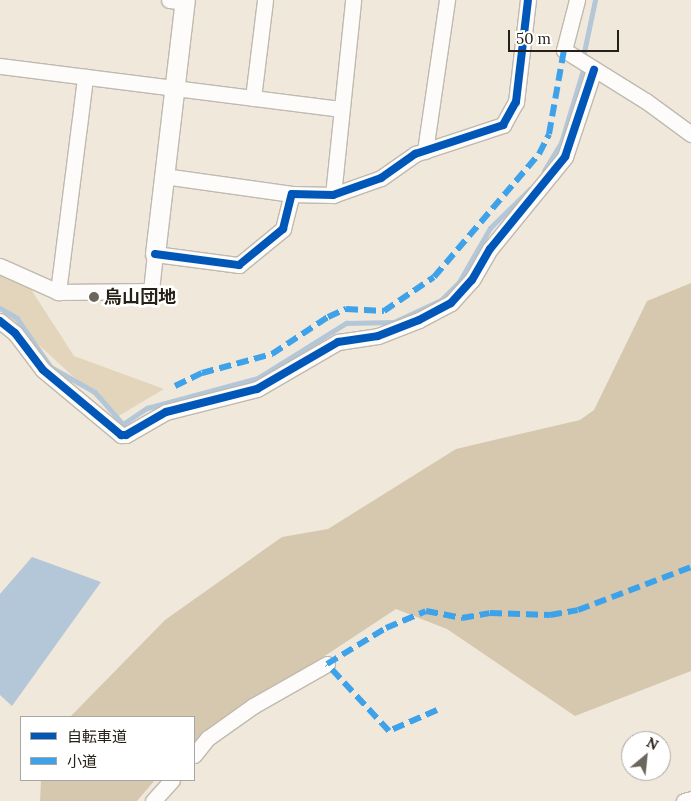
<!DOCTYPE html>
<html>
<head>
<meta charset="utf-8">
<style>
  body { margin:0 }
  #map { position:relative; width:691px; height:801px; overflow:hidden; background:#efe8db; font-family:Lora,"Noto Sans JP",serif }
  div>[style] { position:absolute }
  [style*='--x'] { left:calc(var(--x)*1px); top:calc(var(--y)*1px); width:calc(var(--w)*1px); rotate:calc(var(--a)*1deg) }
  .green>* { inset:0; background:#e2d5bb }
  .forest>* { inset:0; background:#d6c8ae }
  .water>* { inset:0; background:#b3c7d8 }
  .stream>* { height:4.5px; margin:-2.25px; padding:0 2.25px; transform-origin:2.25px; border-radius:2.25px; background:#b3c7d8 }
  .roads { filter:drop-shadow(1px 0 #bfb9af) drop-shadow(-1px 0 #bfb9af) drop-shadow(0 1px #bfb9af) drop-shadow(0 -1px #bfb9af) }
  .minor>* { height:15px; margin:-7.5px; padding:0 7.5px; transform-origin:7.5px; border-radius:7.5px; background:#fdfcfa }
  .tertiary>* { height:19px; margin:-9.5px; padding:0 9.5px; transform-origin:9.5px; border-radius:9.5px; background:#fdfcfa }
  .quiet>* { height:6px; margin-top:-3px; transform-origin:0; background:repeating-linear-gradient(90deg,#3ea2ea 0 12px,transparent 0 18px) }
  .cycleway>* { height:8px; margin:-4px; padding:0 4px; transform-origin:4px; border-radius:4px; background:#0057b8 }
  .dots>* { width:14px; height:14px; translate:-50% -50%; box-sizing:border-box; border:2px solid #fff; border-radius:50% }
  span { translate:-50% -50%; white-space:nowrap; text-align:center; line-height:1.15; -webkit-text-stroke:5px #fff; paint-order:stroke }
  .poi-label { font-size:18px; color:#262118; font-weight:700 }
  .left { translate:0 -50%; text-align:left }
  .legend { position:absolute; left:20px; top:716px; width:175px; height:65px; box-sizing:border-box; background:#fff; border:1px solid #a8a6a3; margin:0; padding:6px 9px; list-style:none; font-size:15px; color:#262118 }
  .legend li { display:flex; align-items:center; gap:10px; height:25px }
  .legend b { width:25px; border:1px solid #a8a6a3 }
  .north { position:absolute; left:621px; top:731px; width:50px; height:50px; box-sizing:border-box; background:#fff; border:1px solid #a8a6a3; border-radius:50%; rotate:28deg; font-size:14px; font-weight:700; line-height:20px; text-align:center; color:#262118 }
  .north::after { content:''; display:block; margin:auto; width:18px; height:22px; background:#6c675c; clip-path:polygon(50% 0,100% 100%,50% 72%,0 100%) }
  .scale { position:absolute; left:508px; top:30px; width:111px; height:22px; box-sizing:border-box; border:2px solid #262118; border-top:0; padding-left:6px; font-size:15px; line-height:18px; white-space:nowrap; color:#262118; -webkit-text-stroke:4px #fff; paint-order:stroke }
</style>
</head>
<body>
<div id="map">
  <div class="green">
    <i style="clip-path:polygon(0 266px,23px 277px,74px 356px,164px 389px,117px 417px,0 309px)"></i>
  </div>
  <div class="forest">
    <i style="clip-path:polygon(691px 283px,691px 671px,575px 716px,447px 629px,396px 609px,194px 742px,194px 717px,70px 717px,165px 620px,282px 537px,328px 529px,456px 449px,580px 420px,594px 410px,647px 301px)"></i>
    <i style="clip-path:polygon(41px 780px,155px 780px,137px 801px,40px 801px)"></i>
  </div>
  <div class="water">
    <i style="clip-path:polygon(32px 557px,101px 582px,12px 706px,0 695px,0 594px)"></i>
  </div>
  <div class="stream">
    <i style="--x:583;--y:57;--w:58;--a:-78.1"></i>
    <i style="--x:544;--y:171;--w:33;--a:-59"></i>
    <i style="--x:561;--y:143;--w:79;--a:-73.2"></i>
    <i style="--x:0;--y:308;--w:20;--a:30"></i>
    <i style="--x:17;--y:318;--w:60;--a:55.2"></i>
    <i style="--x:51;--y:367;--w:51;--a:29.6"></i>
    <i style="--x:95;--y:392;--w:43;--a:48.8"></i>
    <i style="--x:123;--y:424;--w:29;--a:-34"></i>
    <i style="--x:147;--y:408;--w:115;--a:-15.1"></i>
    <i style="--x:258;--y:378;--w:104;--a:-32"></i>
    <i style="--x:346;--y:323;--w:48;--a:-1.2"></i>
    <i style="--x:394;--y:322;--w:52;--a:-25.1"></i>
    <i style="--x:441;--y:300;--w:25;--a:-45"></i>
    <i style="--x:459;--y:282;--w:62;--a:-60.1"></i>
    <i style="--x:490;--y:228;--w:56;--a:-44.3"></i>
  </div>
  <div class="roads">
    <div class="minor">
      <i style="--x:169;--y:0;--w:16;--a:7"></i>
      <i style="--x:577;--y:0;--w:52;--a:104.6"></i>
      <i style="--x:564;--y:50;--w:97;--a:31.9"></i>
      <i style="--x:646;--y:101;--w:56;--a:36.3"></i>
      <i style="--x:0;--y:66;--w:343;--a:7.2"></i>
      <i style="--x:253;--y:98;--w:99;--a:-83"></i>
      <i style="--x:425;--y:151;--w:153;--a:-81.7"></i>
      <i style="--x:164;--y:176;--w:129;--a:8"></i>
      <i style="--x:333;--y:195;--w:196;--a:-84.1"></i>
      <i style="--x:0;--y:266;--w:64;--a:24.1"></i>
      <i style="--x:58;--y:292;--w:93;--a:-0.6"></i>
      <i style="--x:151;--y:291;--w:37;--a:-84"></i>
      <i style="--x:155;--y:254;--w:85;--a:7.5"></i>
      <i style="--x:239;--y:265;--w:57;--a:-39.3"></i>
      <i style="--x:283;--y:229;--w:36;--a:-76"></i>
      <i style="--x:292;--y:194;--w:41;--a:1.4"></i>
      <i style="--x:333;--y:195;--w:51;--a:-19.5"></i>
      <i style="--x:381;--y:178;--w:42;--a:-35.2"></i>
      <i style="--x:415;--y:154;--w:93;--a:-18.2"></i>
      <i style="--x:503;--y:125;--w:26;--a:-61"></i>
      <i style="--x:516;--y:102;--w:103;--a:-83.3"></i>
      <i style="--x:58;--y:292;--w:217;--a:-82.8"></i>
      <i style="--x:0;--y:321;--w:19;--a:39"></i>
      <i style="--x:15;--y:333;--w:46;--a:52.9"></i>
      <i style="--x:43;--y:370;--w:102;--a:39.8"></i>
      <i style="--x:121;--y:435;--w:5;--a:0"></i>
      <i style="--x:126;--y:435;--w:46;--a:-29.9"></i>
      <i style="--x:166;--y:412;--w:94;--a:-14.2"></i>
      <i style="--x:257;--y:389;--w:94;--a:-30.1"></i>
      <i style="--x:338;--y:342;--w:40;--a:-8.5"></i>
      <i style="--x:378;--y:336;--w:44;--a:-21.3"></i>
      <i style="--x:419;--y:320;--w:36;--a:-28"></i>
      <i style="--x:451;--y:303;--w:31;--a:-48"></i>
      <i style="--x:472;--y:280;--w:36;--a:-60"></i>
      <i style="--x:490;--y:249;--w:119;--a:-50.8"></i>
      <i style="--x:565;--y:157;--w:92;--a:-71.6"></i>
      <i style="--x:194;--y:755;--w:22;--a:-51"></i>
      <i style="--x:208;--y:738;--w:55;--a:-35.4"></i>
      <i style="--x:253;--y:706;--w:85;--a:-29.6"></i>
      <i style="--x:153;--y:801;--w:28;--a:-48"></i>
      <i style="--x:684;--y:801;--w:7;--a:-16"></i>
    </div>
    <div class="tertiary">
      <i style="--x:155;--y:254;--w:256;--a:-83.3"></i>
    </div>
  </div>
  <div class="quiet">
    <i style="--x:175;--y:386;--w:30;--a:-26"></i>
    <i style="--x:202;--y:373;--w:73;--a:-15.2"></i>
    <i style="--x:272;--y:354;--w:67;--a:-33.5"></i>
    <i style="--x:328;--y:317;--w:20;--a:-24"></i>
    <i style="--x:346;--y:309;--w:38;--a:3"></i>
    <i style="--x:384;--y:311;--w:60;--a:-34.2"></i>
    <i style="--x:434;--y:277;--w:162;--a:-49.5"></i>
    <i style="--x:539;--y:154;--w:22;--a:-63"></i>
    <i style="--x:549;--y:134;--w:85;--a:-79.9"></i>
    <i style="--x:437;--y:710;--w:52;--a:156.4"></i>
    <i style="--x:389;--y:731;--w:91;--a:-132.8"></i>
    <i style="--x:327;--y:664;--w:69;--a:-31.4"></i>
    <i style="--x:386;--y:628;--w:43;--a:-23"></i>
    <i style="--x:426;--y:611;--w:37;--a:11"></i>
    <i style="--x:462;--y:618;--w:28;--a:-10"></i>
    <i style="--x:490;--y:613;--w:60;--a:1.9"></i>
    <i style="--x:550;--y:615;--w:28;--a:-10"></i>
    <i style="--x:578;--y:610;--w:121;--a:-20.8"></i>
  </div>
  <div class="cycleway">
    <i style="--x:155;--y:254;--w:85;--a:7.5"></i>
    <i style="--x:239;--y:265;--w:57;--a:-39.3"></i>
    <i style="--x:283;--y:229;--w:36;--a:-76"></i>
    <i style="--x:292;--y:194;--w:41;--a:1.4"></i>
    <i style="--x:333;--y:195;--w:51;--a:-19.5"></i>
    <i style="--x:381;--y:178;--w:42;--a:-35.2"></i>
    <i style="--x:415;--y:154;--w:93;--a:-18.2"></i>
    <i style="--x:503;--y:125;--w:26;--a:-61"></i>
    <i style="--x:516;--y:102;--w:103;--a:-83.3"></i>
    <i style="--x:0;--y:321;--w:19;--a:39"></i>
    <i style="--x:15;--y:333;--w:46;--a:52.9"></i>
    <i style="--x:43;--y:370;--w:102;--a:39.8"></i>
    <i style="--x:121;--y:435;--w:5;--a:0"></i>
    <i style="--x:126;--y:435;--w:46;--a:-29.9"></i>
    <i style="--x:166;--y:412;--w:94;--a:-14.2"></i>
    <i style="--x:257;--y:389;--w:94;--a:-30.1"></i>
    <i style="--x:338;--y:342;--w:40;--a:-8.5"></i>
    <i style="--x:378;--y:336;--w:44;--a:-21.3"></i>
    <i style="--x:419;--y:320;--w:36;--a:-28"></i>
    <i style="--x:451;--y:303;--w:31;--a:-48"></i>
    <i style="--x:472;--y:280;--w:36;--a:-60"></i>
    <i style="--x:490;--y:249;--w:119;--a:-50.8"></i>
    <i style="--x:565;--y:157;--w:92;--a:-71.6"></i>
  </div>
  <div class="dots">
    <i style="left:94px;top:297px;background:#6c675c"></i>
  </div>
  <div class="poi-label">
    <span class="left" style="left:104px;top:297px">烏山団地</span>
  </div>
  <ul class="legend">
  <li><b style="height:6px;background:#0057b8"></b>自転車道</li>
  <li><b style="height:6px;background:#3ea2ea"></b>小道</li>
  </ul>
  <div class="north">N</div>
  <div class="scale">50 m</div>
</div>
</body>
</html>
